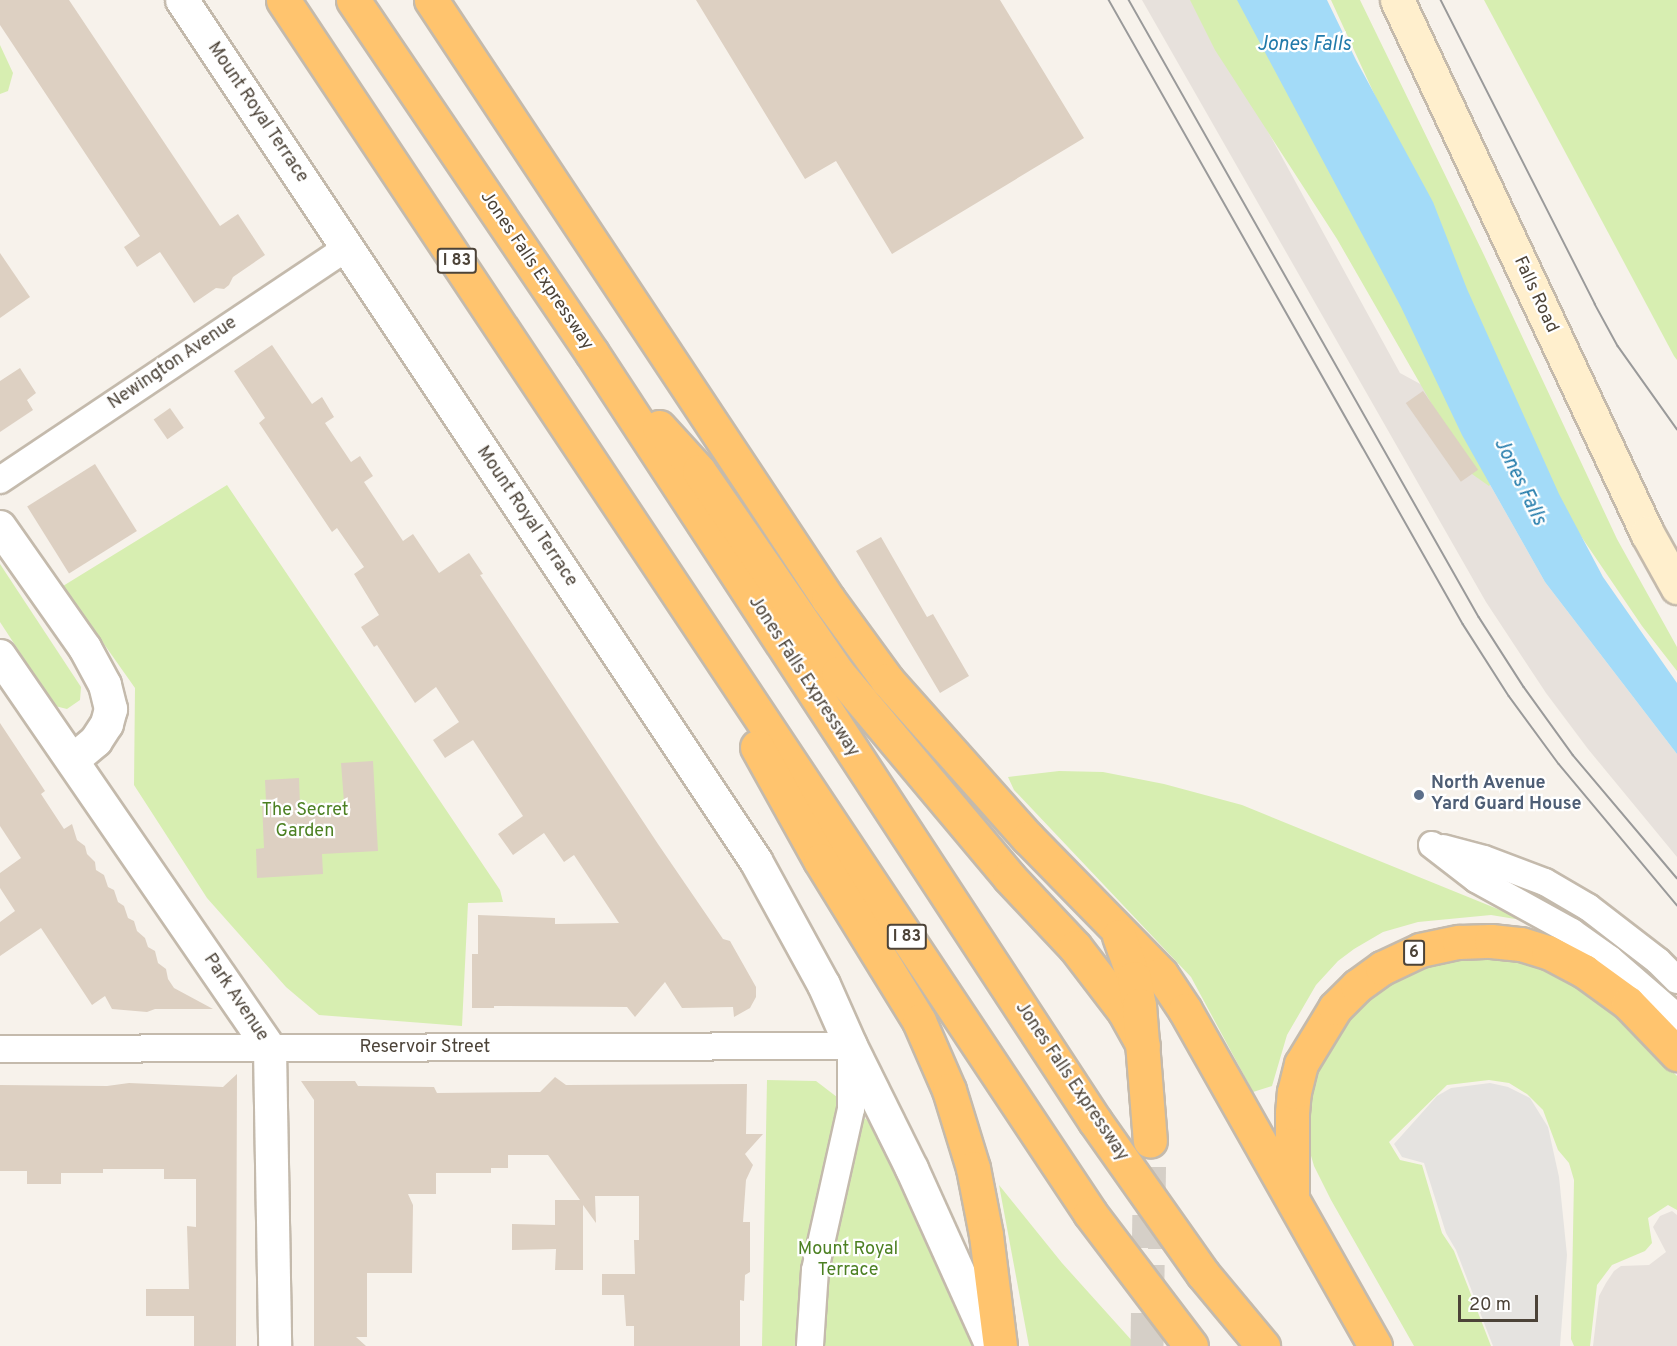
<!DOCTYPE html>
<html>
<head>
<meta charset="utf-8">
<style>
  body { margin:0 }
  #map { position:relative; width:1677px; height:1346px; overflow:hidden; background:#f7f2eb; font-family:Overpass,sans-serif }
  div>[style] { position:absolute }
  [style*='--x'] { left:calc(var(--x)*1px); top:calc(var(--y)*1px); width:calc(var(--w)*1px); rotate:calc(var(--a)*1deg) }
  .industrial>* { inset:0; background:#e7e1dc }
  .green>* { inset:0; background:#d7eeb1 }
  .parking>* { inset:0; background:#e5e3e0 }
  .water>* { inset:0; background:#a3dbf8 }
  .building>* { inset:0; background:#ddd0c2; transform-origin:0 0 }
  .motorway-tunnel>* { height:33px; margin-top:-16.5px; transform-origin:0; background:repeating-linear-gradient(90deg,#d5cfc7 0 33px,transparent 0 49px) }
  .roads { filter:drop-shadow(2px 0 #c4baac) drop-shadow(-2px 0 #c4baac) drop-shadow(0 2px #c4baac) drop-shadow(0 -2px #c4baac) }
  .minor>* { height:26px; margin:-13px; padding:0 13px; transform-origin:13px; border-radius:13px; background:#fff }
  .tertiary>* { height:32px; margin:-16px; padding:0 16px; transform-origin:16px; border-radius:16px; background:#fff }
  .secondary>* { height:33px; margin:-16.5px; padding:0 16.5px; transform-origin:16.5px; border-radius:16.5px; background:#ffefcd }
  .motorway>* { height:33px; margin:-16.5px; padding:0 16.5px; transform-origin:16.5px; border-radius:16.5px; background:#ffc46e }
  .tram>* { height:1.5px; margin:-0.75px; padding:0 0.75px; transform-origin:0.75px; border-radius:0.75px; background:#9a9a9a }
  .dots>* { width:16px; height:16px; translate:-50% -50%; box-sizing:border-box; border:3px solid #fff; border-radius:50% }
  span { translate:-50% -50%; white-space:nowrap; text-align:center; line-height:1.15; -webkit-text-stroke:4.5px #fff; paint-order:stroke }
  .shield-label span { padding:2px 4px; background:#fff; border:2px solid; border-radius:4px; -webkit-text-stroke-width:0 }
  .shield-label { font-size:16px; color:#4c4338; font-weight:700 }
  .street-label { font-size:18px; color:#4c4338 }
  .service-label { font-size:18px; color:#4e5e75; font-weight:700 }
  .left { translate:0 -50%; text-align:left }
  .park-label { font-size:18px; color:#4c8022 }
  .water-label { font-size:20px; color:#217aaa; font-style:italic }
  .scale { position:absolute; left:1458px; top:1295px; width:80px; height:27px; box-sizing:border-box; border:3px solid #4c4338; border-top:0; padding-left:8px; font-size:18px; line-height:21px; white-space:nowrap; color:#4c4338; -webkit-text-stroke:4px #fff; paint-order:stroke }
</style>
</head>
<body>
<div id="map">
  <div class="industrial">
    <i style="clip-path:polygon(1142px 0,1196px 0,1400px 373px,1424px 386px,1462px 435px,1545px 582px,1677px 754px,1677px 857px,1588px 749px,1546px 693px,1486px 602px)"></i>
    <i style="clip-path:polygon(1672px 1211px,1677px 1215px,1677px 1346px,1593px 1346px,1599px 1296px,1606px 1283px,1614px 1271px,1621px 1266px,1649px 1265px,1666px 1252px,1653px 1227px,1660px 1216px)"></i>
  </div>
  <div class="green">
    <i style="clip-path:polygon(1190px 0,1253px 0,1500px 474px,1489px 486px,1472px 474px,1337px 239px,1215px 50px)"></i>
    <i style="clip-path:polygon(1331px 0,1360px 0,1484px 255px,1617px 539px,1677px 647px,1677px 671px,1642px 626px,1570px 520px)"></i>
    <i style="clip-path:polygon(1484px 0,1677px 0,1677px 360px,1674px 356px)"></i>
    <i style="clip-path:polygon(0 45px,13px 73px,8px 91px,0 94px)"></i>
    <i style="clip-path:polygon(227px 485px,500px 890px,503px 902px,468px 903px,462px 1026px,319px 1015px,286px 987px,207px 898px,134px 785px,135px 688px,63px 586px)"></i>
    <i style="clip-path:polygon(0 564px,81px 687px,80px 700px,67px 709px,55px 706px,0 622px)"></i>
    <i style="clip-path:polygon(1059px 771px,1103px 772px,1164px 784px,1242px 805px,1527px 921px,1491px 915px,1418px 922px,1383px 932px,1354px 949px,1338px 961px,1316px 985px,1287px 1035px,1272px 1086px,1253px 1092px,1191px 977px,1014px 790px,1008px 777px)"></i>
    <i style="clip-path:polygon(1474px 956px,1508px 956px,1566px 973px,1596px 992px,1677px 1076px,1677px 1210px,1668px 1205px,1648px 1218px,1652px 1243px,1645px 1251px,1612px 1265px,1597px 1285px,1590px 1346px,1574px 1346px,1571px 1339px,1574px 1180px,1569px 1163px,1558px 1150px,1543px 1110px,1527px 1094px,1509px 1083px,1489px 1080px,1447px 1085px,1389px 1142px,1400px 1160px,1422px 1165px,1442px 1233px,1454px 1251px,1491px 1346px,1414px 1346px,1331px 1200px,1314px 1166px,1305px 1135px,1312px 1081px,1321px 1059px,1338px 1027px,1360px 1003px,1386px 985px,1416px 969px,1445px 960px)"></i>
    <i style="clip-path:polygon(767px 1080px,816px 1081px,867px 1120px,910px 1192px,967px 1323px,972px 1346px,762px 1346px)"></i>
    <i style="clip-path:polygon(999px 1185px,1062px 1263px,1134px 1343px,1133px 1346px,1029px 1346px)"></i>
  </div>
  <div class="parking">
    <i style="clip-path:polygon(1490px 1083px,1508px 1087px,1530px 1098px,1548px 1127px,1559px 1177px,1567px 1255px,1560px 1346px,1493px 1346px,1456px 1250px,1446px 1233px,1424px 1163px,1402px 1157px,1394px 1144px,1437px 1096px,1451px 1088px)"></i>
  </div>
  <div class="water">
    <i style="clip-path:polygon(1237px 0,1327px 0,1356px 60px,1433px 202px,1467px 289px,1559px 494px,1603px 577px,1677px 683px,1677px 754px,1545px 582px,1462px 435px,1401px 307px)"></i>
  </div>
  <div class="building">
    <i style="clip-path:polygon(0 0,69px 0,220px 226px,238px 214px,265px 255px,233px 277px,229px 285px,224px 289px,216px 288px,194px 303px,160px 252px,137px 267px,124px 247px,140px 236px,0 25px)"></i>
    <i style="clip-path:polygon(696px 0,1000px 0,1084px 138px,892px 254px,836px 161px,805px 179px)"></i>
    <i style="clip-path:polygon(0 253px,30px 297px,0 318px)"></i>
    <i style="clip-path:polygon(272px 345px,312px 404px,322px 397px,334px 417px,325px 423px,351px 462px,360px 456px,373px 476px,364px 482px,403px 541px,413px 534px,439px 573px,469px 553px,483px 574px,480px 575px,658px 844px,723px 939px,730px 941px,756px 987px,756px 997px,750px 1008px,734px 1017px,733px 1007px,682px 1008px,665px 982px,635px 1017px,627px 1007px,494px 1006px,494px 1008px,472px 1008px,472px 954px,478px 954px,478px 915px,555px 918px,555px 924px,619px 923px,574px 855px,564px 862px,544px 833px,513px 855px,498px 834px,523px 816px,473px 740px,445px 758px,433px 740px,459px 722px,436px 687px,415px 703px,377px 645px,374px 647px,361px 627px,379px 615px,354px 574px,364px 567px,337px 528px,332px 532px,259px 423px,265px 418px,234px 371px)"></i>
    <i style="clip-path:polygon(20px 368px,36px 393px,27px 400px,33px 410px,0 432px,0 381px)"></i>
    <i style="left:1423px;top:391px;width:96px;height:21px;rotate:55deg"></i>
    <i style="left:170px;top:408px;width:24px;height:20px;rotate:55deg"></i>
    <i style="left:95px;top:464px;width:79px;height:80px;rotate:58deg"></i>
    <i style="clip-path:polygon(881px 537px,927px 617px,933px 614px,969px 676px,940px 693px,856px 551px)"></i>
    <i style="clip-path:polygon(0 723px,45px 791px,41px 794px,64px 829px,72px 824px,77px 840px,85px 846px,87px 854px,95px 862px,96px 870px,104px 875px,108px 887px,114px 890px,118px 902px,124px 906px,128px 918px,134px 921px,137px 931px,145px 938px,148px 947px,155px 951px,158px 963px,166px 969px,168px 979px,174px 988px,213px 1009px,155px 1009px,147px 1012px,112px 1009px,105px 996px,92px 1005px,41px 928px,0 956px,0 922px,15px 911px,0 888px,0 873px,21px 858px,0 826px)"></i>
    <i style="clip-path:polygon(373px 761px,378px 851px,322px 854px,323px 874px,257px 878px,256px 849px,264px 848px,262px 802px,266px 801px,265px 780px,299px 778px,300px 805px,344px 802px,341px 763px)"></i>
    <i style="clip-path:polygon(237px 1074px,236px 1346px,194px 1346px,194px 1316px,146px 1316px,146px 1289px,189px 1289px,187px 1226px,196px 1227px,196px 1179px,164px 1179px,164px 1169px,103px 1169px,103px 1173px,61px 1173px,61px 1184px,27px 1184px,27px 1171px,0 1171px,0 1085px,107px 1086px,129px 1083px,223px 1087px)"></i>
    <i style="clip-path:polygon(555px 1077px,566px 1085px,747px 1084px,746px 1134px,763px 1134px,745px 1154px,753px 1165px,746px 1180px,743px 1222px,750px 1222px,750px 1272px,745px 1275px,744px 1301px,740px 1300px,740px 1346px,634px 1346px,634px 1326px,626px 1326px,624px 1295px,602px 1295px,602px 1274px,635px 1274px,634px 1240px,639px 1240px,639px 1196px,595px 1196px,596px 1223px,583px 1205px,583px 1270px,555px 1270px,556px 1249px,512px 1250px,512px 1224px,555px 1225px,555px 1200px,580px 1200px,548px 1155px,508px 1155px,508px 1168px,491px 1168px,491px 1173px,436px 1173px,436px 1194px,408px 1194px,413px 1205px,412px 1273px,367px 1273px,367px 1337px,356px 1337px,366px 1346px,314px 1346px,314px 1100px,301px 1081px,355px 1081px,358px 1086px,434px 1087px,437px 1093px,540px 1092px)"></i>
  </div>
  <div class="motorway-tunnel">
    <i style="--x:1147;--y:1346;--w:205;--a:-89.2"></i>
  </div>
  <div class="roads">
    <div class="minor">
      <i style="--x:0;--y:480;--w:417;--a:-33.8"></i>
      <i style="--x:1432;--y:845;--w:56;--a:37.7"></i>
      <i style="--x:1476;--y:879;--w:110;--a:28.9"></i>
      <i style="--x:1572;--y:932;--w:47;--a:35.4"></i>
      <i style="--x:1610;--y:959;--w:89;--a:40.9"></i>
      <i style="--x:1443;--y:848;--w:42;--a:15"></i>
      <i style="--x:1484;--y:859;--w:65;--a:20.7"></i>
      <i style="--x:1545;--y:882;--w:50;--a:30.2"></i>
      <i style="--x:1588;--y:907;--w:88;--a:37.6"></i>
      <i style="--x:1658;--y:961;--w:27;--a:45"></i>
      <i style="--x:0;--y:1049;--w:851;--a:-0.2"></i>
      <i style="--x:851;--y:1046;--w:63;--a:90"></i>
      <i style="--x:851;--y:1109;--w:165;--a:102.6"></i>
      <i style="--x:815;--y:1270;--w:76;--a:93.8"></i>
    </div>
    <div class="tertiary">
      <i style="--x:182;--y:0;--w:1035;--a:56.31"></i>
      <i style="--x:756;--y:861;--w:141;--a:61.3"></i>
      <i style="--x:824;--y:985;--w:67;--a:66.1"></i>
      <i style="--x:851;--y:1046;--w:137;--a:63.6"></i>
      <i style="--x:912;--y:1169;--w:194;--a:65.7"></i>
      <i style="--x:0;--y:527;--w:148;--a:54.9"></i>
      <i style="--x:85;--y:648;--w:42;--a:61.6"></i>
      <i style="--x:105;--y:685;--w:25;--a:76"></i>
      <i style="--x:111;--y:709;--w:16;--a:105"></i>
      <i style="--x:107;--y:724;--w:20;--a:123"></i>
      <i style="--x:96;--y:741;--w:30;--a:140"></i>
      <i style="--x:0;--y:656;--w:477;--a:55.5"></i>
      <i style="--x:270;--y:1049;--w:297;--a:89"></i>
    </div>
    <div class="secondary">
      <i style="--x:1397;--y:0;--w:589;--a:64.87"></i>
      <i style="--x:1647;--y:533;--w:62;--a:60.9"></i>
    </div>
    <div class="motorway">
      <i style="--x:283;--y:0;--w:1457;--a:56.36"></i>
      <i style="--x:1090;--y:1213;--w:167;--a:52.8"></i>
      <i style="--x:353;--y:0;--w:426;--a:55.9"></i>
      <i style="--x:592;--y:353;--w:918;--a:56.78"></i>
      <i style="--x:1095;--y:1121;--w:187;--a:54.8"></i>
      <i style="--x:1203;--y:1274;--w:94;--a:50.2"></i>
      <i style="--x:431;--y:0;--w:719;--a:56.46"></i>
      <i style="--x:828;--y:599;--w:100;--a:53.9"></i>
      <i style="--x:887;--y:680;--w:212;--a:48.3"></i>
      <i style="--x:1028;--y:838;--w:190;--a:45.6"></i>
      <i style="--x:1161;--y:974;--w:43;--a:56.3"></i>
      <i style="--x:1185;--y:1010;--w:386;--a:60.5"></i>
      <i style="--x:659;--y:427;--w:59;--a:47.7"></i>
      <i style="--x:699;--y:471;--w:245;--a:55.5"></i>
      <i style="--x:838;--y:673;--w:266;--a:50"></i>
      <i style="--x:1009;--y:877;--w:96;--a:46.7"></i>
      <i style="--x:1075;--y:947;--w:81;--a:52.6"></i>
      <i style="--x:1124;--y:1011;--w:39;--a:61"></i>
      <i style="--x:757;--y:747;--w:129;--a:60.9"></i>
      <i style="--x:820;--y:860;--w:189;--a:58.4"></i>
      <i style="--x:919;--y:1021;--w:75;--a:66.5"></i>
      <i style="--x:949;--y:1090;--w:82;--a:72.9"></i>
      <i style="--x:973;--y:1168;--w:68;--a:79"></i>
      <i style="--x:986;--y:1235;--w:112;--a:82.8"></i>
      <i style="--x:1119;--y:936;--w:45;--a:70.3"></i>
      <i style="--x:1134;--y:978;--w:27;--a:80"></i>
      <i style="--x:1139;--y:1005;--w:136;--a:85.4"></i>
      <i style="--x:1292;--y:1197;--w:84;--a:-90"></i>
      <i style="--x:1292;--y:1113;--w:21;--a:-85"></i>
      <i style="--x:1294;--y:1092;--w:29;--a:-76"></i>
      <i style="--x:1301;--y:1064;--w:66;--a:-58.7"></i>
      <i style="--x:1335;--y:1008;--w:31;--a:-45"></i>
      <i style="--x:1357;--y:986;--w:31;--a:-36"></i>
      <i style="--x:1382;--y:968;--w:42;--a:-25.3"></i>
      <i style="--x:1420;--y:950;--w:40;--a:-12"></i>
      <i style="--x:1459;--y:942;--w:32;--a:-2"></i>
      <i style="--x:1491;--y:941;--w:30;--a:6"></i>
      <i style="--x:1521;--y:944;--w:28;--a:17"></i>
      <i style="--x:1548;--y:952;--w:41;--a:27.8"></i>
      <i style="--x:1584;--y:971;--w:54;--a:36"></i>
      <i style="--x:1628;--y:1003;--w:71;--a:46.1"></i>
    </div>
  </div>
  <div class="tram">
    <i style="--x:1109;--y:0;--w:717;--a:60.43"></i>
    <i style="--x:1463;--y:624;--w:85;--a:57.4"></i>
    <i style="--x:1509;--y:696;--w:84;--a:53.7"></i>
    <i style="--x:1559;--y:764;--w:184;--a:50.1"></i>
    <i style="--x:1129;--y:0;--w:709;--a:60.44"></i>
    <i style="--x:1479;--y:617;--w:83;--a:57.3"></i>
    <i style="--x:1524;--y:687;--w:84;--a:54.2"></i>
    <i style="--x:1573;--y:755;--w:161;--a:49.8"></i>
    <i style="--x:1441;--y:0;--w:341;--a:63.1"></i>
    <i style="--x:1595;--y:304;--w:48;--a:61.3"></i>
    <i style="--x:1618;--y:346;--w:102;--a:54.6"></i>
  </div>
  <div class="dots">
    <i style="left:1419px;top:795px;background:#5c6f8a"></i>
  </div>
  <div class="shield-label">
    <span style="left:457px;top:261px">I 83</span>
    <span style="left:907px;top:937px">I 83</span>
    <span style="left:1414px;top:953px">6</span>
  </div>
  <div class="street-label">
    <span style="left:257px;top:113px;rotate:56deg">Mount Royal Terrace</span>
    <span style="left:536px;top:271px;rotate:56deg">Jones Falls Expressway</span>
    <span style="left:1535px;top:295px;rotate:65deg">Falls Road</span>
    <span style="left:173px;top:364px;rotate:-34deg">Newington Avenue</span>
    <span style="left:526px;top:517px;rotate:56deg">Mount Royal Terrace</span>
    <span style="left:803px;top:677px;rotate:57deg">Jones Falls Expressway</span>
    <span style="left:235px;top:998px;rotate:56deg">Park Avenue</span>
    <span style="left:425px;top:1048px">Reservoir Street</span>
    <span style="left:1071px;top:1082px;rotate:56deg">Jones Falls Expressway</span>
  </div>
  <div class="service-label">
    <span class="left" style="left:1431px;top:795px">North Avenue<br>Yard Guard House</span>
  </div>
  <div class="park-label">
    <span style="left:305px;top:822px">The Secret<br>Garden</span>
    <span style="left:848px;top:1261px">Mount Royal<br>Terrace</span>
  </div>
  <div class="water-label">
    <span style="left:1304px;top:45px">Jones Falls</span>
    <span style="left:1519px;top:482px;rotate:64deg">Jones Falls</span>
  </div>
  <div class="scale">20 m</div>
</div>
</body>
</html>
